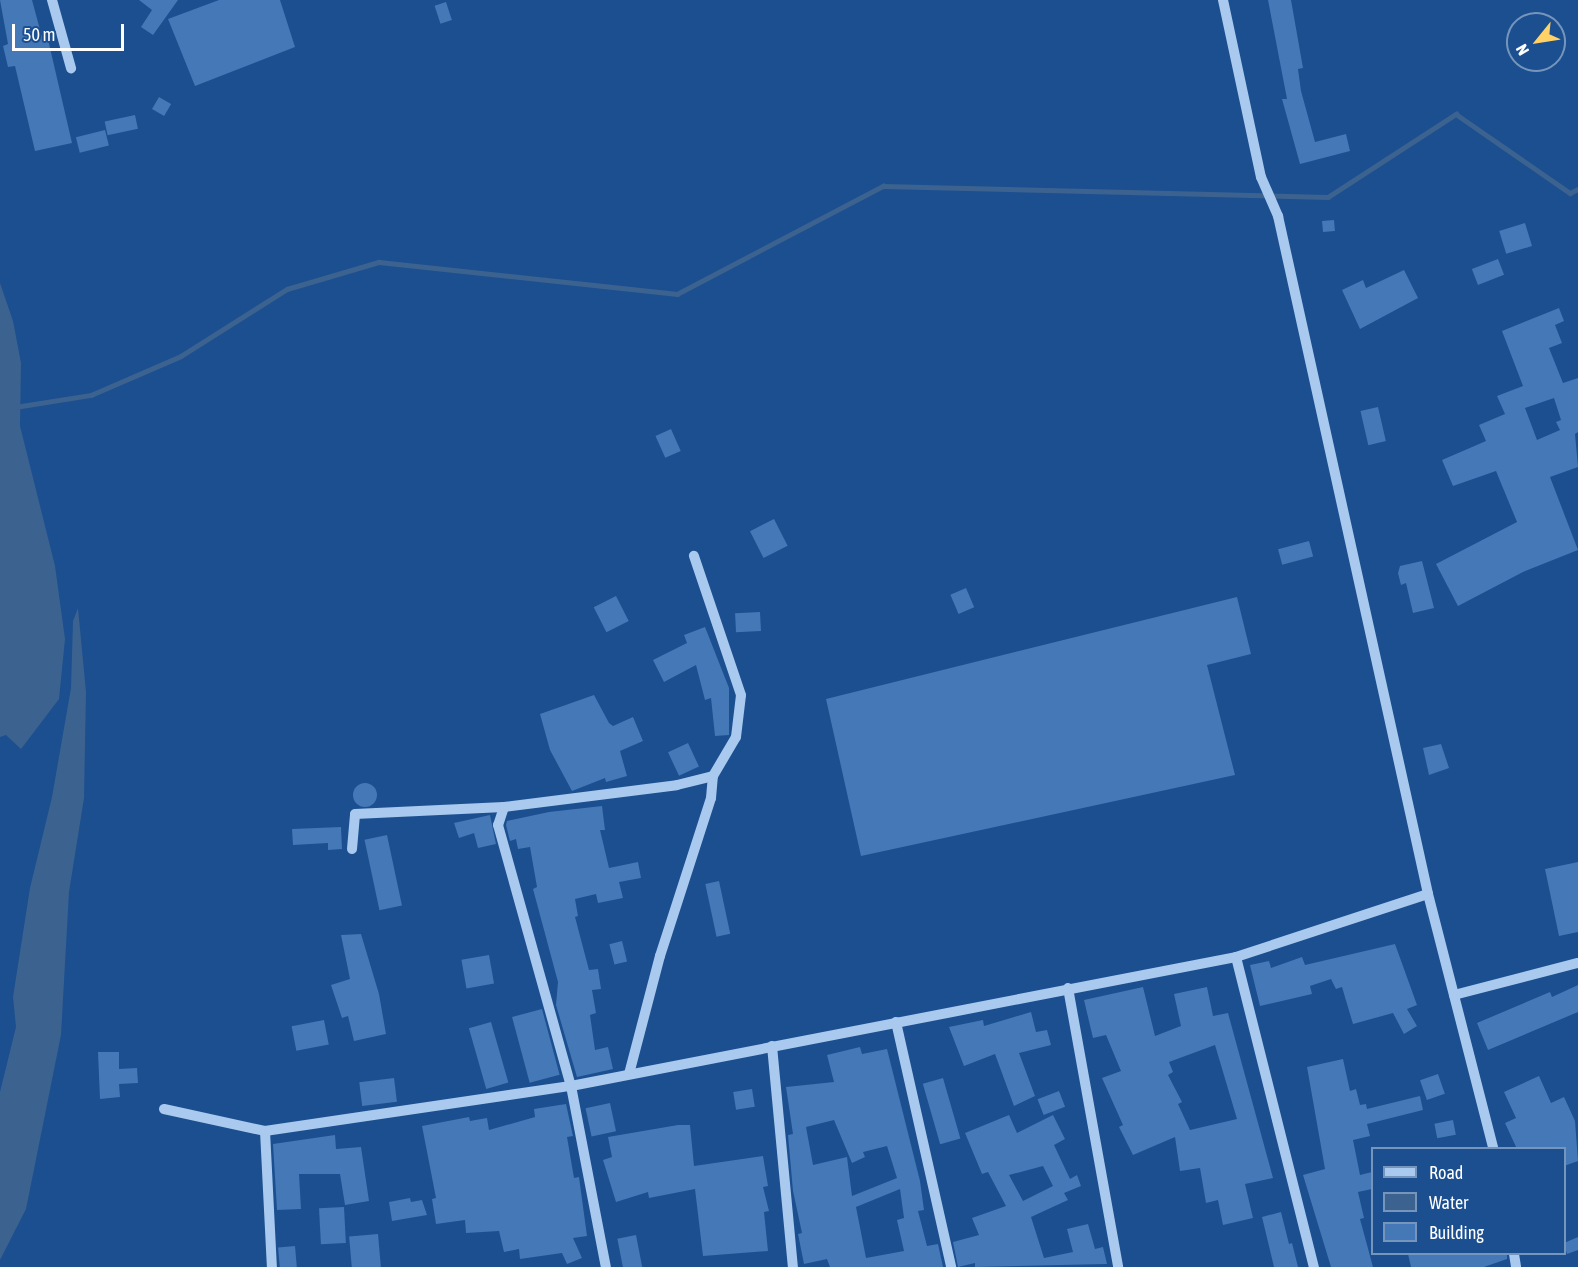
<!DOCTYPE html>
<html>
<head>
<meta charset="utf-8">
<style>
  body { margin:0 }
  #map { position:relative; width:1578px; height:1267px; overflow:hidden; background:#1b4f8f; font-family:"Asap Condensed",sans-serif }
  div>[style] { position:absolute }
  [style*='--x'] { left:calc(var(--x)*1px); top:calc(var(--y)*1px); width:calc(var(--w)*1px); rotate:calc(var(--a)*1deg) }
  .water>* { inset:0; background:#3c6290 }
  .stream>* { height:4.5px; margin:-2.25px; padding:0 2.25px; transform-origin:2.25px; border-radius:2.25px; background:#3c6290 }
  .building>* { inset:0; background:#4478b7; transform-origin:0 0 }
  .round { border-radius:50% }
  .minor>* { height:10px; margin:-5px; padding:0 5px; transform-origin:5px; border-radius:5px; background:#a9c9ee }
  span { translate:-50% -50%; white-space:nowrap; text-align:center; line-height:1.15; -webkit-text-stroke:5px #1b4f8f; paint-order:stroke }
  .legend { position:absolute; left:1371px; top:1147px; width:195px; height:108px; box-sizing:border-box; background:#1b4f8f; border:2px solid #7695bc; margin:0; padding:8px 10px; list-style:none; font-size:18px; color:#fff }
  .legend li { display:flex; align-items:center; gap:12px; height:30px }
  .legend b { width:30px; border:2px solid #7695bc }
  .north { position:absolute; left:1506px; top:12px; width:60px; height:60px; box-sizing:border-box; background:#1b4f8f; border:2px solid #7695bc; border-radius:50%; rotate:240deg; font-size:16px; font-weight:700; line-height:24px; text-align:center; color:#fff }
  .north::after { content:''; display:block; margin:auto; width:21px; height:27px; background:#ffd166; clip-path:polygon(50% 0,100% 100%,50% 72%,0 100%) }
  .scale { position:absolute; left:12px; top:24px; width:112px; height:27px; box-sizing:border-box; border:3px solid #fff; border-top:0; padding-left:8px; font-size:18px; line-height:21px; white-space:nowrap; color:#fff; -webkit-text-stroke:4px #1b4f8f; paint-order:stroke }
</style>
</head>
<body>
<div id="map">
  <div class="water">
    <i style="clip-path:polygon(0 283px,13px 321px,21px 363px,20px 426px,55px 566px,65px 639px,59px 699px,21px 749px,6px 735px,0 737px)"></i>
    <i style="clip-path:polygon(78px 608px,86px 692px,84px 798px,69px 892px,61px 1035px,26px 1209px,0 1260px,0 1092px,16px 1027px,13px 997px,30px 888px,52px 797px,71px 688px,73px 621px)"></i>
  </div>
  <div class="stream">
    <i style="--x:15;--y:407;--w:77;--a:-9"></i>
    <i style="--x:91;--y:395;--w:98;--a:-23.4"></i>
    <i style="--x:181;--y:356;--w:125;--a:-32.3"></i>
    <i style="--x:287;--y:289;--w:96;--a:-16.4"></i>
    <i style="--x:379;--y:262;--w:300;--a:6.1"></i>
    <i style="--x:677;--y:294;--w:233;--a:-27.7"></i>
    <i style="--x:883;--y:186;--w:445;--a:1.4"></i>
    <i style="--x:1328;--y:197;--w:153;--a:-33"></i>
    <i style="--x:1456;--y:114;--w:139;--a:34.7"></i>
    <i style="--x:1570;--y:193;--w:9;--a:-27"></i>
  </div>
  <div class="building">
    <i style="clip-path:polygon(0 0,32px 0,42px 37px,47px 35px,72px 143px,35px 151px,15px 66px,8px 67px,3px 46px,8px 44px)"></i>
    <i style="clip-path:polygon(139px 0,178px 0,153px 35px,141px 27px,152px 10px)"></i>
    <i style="clip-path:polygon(219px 0,280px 0,295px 47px,195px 86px,168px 19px)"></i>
    <i style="clip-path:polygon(1268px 0,1291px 0,1303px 68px,1298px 69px,1301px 91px,1315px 142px,1346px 134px,1350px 151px,1300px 164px,1282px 99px,1287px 99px)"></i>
    <i style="left:446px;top:2px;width:19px;height:12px;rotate:72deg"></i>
    <i style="left:159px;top:97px;width:14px;height:14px;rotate:30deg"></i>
    <i style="left:135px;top:115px;width:14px;height:31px;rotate:78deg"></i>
    <i style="left:105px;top:130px;width:16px;height:30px;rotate:76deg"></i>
    <i style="left:1334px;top:220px;width:11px;height:12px;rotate:85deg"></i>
    <i style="left:1525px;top:223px;width:24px;height:27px;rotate:73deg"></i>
    <i style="left:1498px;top:259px;width:17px;height:28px;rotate:69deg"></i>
    <i style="clip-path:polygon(1404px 270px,1418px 298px,1360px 329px,1342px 290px,1363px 280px,1366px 288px)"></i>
    <i style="clip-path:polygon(evenodd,1559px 308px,1564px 321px,1555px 325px,1562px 343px,1549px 348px,1563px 383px,1578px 378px,1578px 432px,1575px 434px,1578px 467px,1550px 477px,1578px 550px,1523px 572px,1458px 606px,1436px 564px,1517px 522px,1496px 471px,1453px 486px,1442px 460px,1486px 441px,1479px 425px,1505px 414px,1497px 396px,1523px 386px,1502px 331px,1559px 308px,1554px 398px,1561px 420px,1556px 422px,1560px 430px,1537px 440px,1525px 408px,1554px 398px)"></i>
    <i style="left:1378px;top:407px;width:35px;height:18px;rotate:77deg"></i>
    <i style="left:671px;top:429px;width:24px;height:17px;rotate:66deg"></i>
    <i style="left:774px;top:519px;width:30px;height:27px;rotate:63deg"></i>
    <i style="left:1309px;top:541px;width:16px;height:32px;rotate:75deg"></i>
    <i style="clip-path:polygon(1422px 561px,1434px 608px,1413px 613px,1406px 583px,1401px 585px,1398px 573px,1400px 566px)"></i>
    <i style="left:966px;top:588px;width:21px;height:17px;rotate:67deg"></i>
    <i style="left:616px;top:596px;width:28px;height:25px;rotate:63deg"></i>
    <i style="clip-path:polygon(1237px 597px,1251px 654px,1207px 665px,1235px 775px,861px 856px,826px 699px)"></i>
    <i style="left:760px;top:612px;width:19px;height:25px;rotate:87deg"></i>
    <i style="clip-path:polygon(705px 627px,729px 688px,729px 735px,715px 736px,711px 698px,705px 700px,696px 665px,664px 682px,653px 660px,687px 643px,684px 635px)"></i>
    <i style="clip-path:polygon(594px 695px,609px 723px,613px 726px,633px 717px,643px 741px,620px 751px,627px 776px,606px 782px,605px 778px,572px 791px,550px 750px,540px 714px)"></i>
    <i style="left:688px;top:743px;width:26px;height:22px;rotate:65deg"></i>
    <i style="clip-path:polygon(1441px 744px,1449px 768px,1429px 775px,1423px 748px)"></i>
    <i class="round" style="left:353px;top:783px;width:24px;height:24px"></i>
    <i style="clip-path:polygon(602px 806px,605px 830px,600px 830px,609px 868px,638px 862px,641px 878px,619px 882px,623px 898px,598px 903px,596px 894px,575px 899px,578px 916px,575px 917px,589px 970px,598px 969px,601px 989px,592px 990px,596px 1013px,590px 1015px,595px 1050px,608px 1047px,613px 1069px,577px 1077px,556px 1005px,558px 982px,533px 889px,537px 887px,530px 847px,518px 849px,516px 839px,510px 841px,506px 825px,507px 821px,549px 812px)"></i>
    <i style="clip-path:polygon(490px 815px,496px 844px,478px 848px,474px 833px,459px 838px,454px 823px)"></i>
    <i style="clip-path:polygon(341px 827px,342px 849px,328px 850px,328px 843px,293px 845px,292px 829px)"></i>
    <i style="left:387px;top:835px;width:72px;height:23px;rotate:78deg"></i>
    <i style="clip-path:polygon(1578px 862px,1578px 932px,1559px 936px,1545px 869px)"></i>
    <i style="left:719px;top:881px;width:54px;height:14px;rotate:78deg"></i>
    <i style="clip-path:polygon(361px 934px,379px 994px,386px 1034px,354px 1041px,348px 1016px,342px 1018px,331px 985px,350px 979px,341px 935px)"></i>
    <i style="left:622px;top:941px;width:21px;height:13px;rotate:76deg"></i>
    <i style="clip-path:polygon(1395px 944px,1417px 1005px,1407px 1009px,1417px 1026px,1404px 1034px,1393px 1013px,1353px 1024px,1342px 987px,1336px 989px,1331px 979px,1310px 986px,1312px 994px,1260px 1006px,1250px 965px,1269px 961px,1271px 968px,1302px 957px,1305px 965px)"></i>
    <i style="left:489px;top:955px;width:29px;height:28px;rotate:80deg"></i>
    <i style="clip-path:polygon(1578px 985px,1578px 1012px,1488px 1050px,1477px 1023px,1550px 992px,1552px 997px)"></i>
    <i style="clip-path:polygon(evenodd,1143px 987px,1155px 1036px,1181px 1026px,1174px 994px,1207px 987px,1213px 1016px,1228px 1013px,1273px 1178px,1245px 1184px,1253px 1218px,1223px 1225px,1218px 1200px,1206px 1203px,1200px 1168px,1180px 1171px,1175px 1137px,1133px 1155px,1119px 1127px,1123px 1125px,1102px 1078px,1121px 1071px,1106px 1035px,1093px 1038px,1084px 1000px,1143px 987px,1215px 1045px,1237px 1119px,1190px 1130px,1178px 1104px,1182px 1102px,1168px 1075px,1173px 1072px,1169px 1062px,1215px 1045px)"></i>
    <i style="left:542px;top:1009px;width:68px;height:31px;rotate:75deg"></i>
    <i style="clip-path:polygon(1031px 1012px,1036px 1032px,1047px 1030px,1051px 1045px,1019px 1053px,1035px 1096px,1014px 1106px,995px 1054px,964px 1066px,949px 1027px,983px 1020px,984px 1026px)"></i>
    <i style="left:324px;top:1020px;width:25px;height:33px;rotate:79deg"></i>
    <i style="left:491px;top:1022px;width:63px;height:23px;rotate:74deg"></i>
    <i style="clip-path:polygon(evenodd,860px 1047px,862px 1054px,887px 1049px,920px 1181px,924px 1210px,918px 1211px,927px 1246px,938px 1244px,943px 1267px,830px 1267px,827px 1259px,804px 1264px,798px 1234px,802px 1233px,793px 1191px,788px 1135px,793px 1134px,786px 1087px,834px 1082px,827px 1055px,860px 1047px,834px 1120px,852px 1163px,865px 1157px,863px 1152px,887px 1146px,897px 1178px,852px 1196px,847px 1157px,813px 1165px,806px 1127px,834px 1120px,860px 1047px,900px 1189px,904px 1218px,897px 1220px,904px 1251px,866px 1258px,856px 1207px,900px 1189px)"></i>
    <i style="clip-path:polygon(98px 1052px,119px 1052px,119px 1069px,137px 1068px,138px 1083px,119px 1084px,120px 1097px,100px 1099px)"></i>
    <i style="clip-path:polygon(1343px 1059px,1350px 1091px,1356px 1089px,1360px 1105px,1366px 1104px,1367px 1109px,1420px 1096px,1423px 1110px,1367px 1124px,1370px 1136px,1353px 1140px,1360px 1175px,1372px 1172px,1372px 1189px,1358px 1192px,1364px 1218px,1360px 1219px,1373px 1267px,1331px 1267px,1303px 1175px,1325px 1169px,1307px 1067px)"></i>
    <i style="left:1438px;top:1074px;width:21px;height:19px;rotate:71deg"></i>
    <i style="clip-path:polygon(1539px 1076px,1551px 1103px,1564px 1097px,1575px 1121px,1578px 1161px,1564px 1166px,1564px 1149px,1517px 1149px,1505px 1123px,1516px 1118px,1504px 1092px)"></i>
    <i style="left:394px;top:1078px;width:24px;height:35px;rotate:83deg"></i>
    <i style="left:943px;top:1078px;width:63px;height:21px;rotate:74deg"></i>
    <i style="left:752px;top:1089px;width:18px;height:19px;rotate:81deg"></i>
    <i style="left:1059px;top:1091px;width:17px;height:23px;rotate:69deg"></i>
    <i style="left:610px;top:1103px;width:29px;height:25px;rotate:78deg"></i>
    <i style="clip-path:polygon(566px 1104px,573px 1136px,567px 1137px,574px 1178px,579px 1177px,587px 1236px,573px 1238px,582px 1258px,567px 1264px,562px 1253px,520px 1259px,519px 1249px,504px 1252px,499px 1231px,466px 1233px,465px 1220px,436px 1224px,432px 1199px,436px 1198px,422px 1126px,469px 1117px,470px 1121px,487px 1118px,489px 1130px,535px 1117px,534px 1109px)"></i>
    <i style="clip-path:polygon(evenodd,1009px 1115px,1017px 1133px,1053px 1115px,1065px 1139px,1054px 1145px,1070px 1179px,1077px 1175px,1081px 1186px,1064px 1193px,1068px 1200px,1031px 1217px,1044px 1258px,1073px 1252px,1067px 1229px,1088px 1224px,1095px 1249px,1103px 1247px,1107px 1264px,975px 1267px,975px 1263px,958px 1267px,953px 1242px,979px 1235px,972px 1218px,1006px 1206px,988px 1172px,982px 1174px,965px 1133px,1009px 1115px,1043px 1166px,1053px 1186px,1023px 1201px,1009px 1175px,1043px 1166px)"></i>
    <i style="left:1453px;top:1120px;width:15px;height:19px;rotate:79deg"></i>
    <i style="clip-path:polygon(678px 1125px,690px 1125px,694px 1166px,763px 1156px,768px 1186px,763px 1187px,769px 1211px,764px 1212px,768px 1251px,703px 1256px,695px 1189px,649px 1198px,648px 1192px,616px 1202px,603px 1160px,612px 1157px,608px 1137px)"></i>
    <i style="clip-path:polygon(335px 1135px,336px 1149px,361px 1147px,369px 1201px,345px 1205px,340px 1174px,299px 1174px,301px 1209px,277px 1210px,273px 1144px)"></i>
    <i style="clip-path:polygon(410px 1198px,411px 1202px,422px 1200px,427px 1215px,392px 1221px,389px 1202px)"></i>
    <i style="left:344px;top:1207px;width:36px;height:25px;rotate:87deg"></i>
    <i style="clip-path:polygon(1281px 1212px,1289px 1244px,1292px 1243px,1298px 1267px,1274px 1267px,1262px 1217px)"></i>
    <i style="left:378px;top:1234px;width:33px;height:29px;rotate:85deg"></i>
    <i style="left:636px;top:1235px;width:33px;height:19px;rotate:79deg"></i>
    <i style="clip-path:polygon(1578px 1237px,1578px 1250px,1567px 1254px,1564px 1243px)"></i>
    <i style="left:295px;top:1246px;width:21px;height:17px;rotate:85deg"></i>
    <i style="clip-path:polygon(1408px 1254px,1507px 1254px,1507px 1259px,1484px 1267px,1411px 1267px)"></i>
  </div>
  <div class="minor">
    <i style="--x:52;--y:0;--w:71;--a:74.4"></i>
    <i style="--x:1223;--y:0;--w:181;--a:77.9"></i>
    <i style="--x:1261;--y:177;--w:43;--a:66.4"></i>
    <i style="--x:1278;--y:216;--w:694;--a:77.52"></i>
    <i style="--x:1428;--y:894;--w:262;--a:75.6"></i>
    <i style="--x:504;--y:807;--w:19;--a:108"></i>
    <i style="--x:498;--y:825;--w:271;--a:74.4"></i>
    <i style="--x:571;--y:1086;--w:184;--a:79.1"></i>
    <i style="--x:352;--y:849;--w:35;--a:-85"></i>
    <i style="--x:355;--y:814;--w:149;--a:-2.7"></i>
    <i style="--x:504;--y:807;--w:174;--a:-7.2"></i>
    <i style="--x:677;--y:785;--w:37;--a:-14"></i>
    <i style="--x:1236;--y:957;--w:320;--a:75.9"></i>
    <i style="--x:1068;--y:988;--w:283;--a:79.8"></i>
    <i style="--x:1454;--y:995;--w:128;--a:-14.5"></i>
    <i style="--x:896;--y:1022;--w:251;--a:77.3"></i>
    <i style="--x:772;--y:1046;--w:222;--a:84.6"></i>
    <i style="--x:629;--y:1074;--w:122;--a:-75.3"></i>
    <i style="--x:660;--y:956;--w:166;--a:-72.1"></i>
    <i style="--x:711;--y:798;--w:22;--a:-85"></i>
    <i style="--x:713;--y:776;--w:45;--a:-59.5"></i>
    <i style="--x:736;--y:737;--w:42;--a:-83.2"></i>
    <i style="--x:741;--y:695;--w:147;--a:-108.7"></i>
    <i style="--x:164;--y:1109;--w:103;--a:12.3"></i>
    <i style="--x:265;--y:1131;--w:136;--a:87.1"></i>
    <i style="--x:265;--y:1131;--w:309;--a:-8.4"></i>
    <i style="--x:571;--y:1086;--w:677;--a:-10.98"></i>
    <i style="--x:1236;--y:957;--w:202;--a:-18.2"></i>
    <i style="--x:1514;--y:1254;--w:13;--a:81"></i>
  </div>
  <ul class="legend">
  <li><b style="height:8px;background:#a9c9ee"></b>Road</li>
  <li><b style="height:16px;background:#3c6290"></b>Water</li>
  <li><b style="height:16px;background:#4478b7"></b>Building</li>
  </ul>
  <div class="north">N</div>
  <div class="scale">50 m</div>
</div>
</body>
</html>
